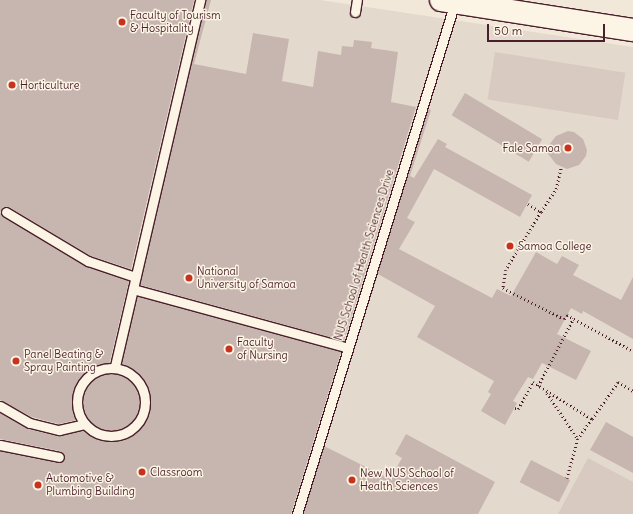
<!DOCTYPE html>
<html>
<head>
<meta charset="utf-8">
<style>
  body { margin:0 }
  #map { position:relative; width:633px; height:514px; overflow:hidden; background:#f1e8da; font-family:Delius,sans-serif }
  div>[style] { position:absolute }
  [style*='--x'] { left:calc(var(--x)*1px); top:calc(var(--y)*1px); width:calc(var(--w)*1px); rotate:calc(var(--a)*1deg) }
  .built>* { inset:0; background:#e4d9cd }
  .green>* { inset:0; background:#d8cac0; transform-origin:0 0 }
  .building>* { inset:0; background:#c7b6af; transform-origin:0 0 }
  .path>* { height:2.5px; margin-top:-1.25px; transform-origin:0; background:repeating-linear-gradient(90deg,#4a1f2b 0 1px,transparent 0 4px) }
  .roads { filter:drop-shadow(1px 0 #4a1f2b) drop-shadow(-1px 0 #4a1f2b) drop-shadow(0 1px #4a1f2b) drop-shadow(0 -1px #4a1f2b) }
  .service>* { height:9px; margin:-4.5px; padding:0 4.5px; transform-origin:4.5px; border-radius:4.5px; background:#fcf5e5 }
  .service>.ring { margin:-4.5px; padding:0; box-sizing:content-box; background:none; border:9px solid #fcf5e5; border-radius:50% }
  .secondary>* { height:22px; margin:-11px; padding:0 11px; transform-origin:11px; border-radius:11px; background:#fcf5e5 }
  .dots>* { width:11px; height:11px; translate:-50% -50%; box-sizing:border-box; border:2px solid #fcf5e5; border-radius:50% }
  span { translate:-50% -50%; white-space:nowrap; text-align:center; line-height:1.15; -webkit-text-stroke:3px #fcf5e5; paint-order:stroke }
  .poi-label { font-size:11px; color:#4a1f2b }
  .left { translate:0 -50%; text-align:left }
  .right { translate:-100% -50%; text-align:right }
  .street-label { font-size:11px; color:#4a1f2b }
  .scale { position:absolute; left:487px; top:24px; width:118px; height:18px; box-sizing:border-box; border:2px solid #4a1f2b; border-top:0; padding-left:5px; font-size:12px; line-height:14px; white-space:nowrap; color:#4a1f2b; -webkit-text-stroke:3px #fcf5e5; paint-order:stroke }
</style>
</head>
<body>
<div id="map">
  <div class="built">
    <i style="clip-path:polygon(0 0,320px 0,633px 47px,633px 514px,0 514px)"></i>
  </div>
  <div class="green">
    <i style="left:495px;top:52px;width:132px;height:48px;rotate:9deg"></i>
    <i style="clip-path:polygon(588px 458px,633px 482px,633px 514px,558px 514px)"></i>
  </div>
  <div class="building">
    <i style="clip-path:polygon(0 0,194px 0,131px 269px,91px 256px,9px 207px,3px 207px,0 212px,3px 217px,85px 266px,129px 281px,109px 365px,109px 368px,113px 372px,117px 372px,121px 367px,137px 296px,341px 352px,291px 514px,0 514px,0 451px,58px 463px,63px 461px,65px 458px,63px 453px,60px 451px,0 439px,0 413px,28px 429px,58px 436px,86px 430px,90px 423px,85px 418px,59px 424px,32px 417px,0 400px)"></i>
    <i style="clip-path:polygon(206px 0,211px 0,194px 64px,246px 74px,253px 33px,289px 39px,282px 81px,313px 87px,318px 51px,341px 55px,342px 46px,353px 47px,354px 40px,372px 42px,371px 48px,398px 52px,391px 102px,416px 107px,344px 341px,140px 285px)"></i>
    <i style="left:465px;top:93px;width:90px;height:26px;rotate:31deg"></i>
    <i style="clip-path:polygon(428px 109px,431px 110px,410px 176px,414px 178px,438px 139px,447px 144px,445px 147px,532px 195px,520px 217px,434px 169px,407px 218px,415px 222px,399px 249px,492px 298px,497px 289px,511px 296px,536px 252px,557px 264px,562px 256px,579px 265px,573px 275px,621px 300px,633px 277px,633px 339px,583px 311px,582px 314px,571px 308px,557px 334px,591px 351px,576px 380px,542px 363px,533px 379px,528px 377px,513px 401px,517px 403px,505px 425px,481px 411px,491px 394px,488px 392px,494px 381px,417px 337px,435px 306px,378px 274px,353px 353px)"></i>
    <i style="clip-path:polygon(568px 131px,574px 132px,583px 139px,587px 150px,586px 156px,579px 165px,567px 169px,556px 164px,545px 150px,556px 136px)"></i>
    <i style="clip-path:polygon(606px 422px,633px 437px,633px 473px,590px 450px)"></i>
    <i style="clip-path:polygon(406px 434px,495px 482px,478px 514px,303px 514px,324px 446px,390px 479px,402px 458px,395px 454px)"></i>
    <i style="left:531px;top:460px;width:44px;height:25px;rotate:27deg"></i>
  </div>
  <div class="path">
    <i style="--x:528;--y:204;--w:15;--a:32"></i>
    <i style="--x:541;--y:212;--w:68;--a:121.1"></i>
    <i style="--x:506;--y:270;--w:18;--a:99"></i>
    <i style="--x:503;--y:288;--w:68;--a:26.9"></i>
    <i style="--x:564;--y:319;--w:5;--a:-53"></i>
    <i style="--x:567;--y:315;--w:75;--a:28.6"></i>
    <i style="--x:541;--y:212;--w:27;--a:-57"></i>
    <i style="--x:556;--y:189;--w:23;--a:-77"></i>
    <i style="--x:538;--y:386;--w:76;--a:-62.4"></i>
    <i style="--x:547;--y:393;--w:55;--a:56"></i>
    <i style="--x:515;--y:408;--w:3;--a:18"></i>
    <i style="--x:518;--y:409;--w:31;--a:-61"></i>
    <i style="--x:533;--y:382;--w:70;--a:32.1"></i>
    <i style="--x:592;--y:419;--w:24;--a:125"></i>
    <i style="--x:578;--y:439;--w:41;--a:105.4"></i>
    <i style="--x:592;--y:419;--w:45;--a:-54.9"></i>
    <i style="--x:618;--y:382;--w:17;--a:31"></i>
  </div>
  <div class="roads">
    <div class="service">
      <i style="--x:355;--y:12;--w:12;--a:-81"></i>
      <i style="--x:6;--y:212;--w:96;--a:30.9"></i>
      <i style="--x:88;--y:261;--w:50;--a:18.8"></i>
      <i style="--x:133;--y:289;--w:223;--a:15.3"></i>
      <i style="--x:115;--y:366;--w:376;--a:-76.9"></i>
      <i class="ring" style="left:77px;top:368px;width:59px;height:59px"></i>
      <i style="--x:0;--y:406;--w:34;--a:30"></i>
      <i style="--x:30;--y:423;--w:30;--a:14"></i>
      <i style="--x:59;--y:430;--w:26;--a:-13"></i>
      <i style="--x:0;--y:445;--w:60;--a:11.5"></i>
      <i style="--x:297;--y:514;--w:536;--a:-72.85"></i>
    </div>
    <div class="secondary">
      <i style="--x:441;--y:0;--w:194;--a:8.9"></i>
    </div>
  </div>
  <div class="dots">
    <i style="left:122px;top:22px;background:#c8321e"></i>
    <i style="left:12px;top:85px;background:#c8321e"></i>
    <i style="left:568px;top:148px;background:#c8321e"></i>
    <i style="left:510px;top:246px;background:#c8321e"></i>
    <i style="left:189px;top:278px;background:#c8321e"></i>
    <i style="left:229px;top:349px;background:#c8321e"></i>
    <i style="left:16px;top:361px;background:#c8321e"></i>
    <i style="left:142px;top:472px;background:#c8321e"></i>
    <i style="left:352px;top:480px;background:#c8321e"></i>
    <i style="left:38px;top:485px;background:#c8321e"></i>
  </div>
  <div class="poi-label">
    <span class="left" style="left:130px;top:22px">Faculty of Tourism<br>&amp; Hospitality</span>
    <span class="left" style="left:20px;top:85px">Horticulture</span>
    <span class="right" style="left:560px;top:148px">Fale Samoa</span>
    <span class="left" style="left:518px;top:246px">Samoa College</span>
    <span class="left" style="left:197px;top:278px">National<br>University of Samoa</span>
    <span class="left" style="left:237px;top:349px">Faculty<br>of Nursing</span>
    <span class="left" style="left:24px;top:361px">Panel Beating &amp;<br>Spray Painting</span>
    <span class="left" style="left:150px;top:472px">Classroom</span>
    <span class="left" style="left:360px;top:480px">New NUS School of<br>Health Sciences</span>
    <span class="left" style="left:46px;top:485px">Automotive &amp;<br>Plumbing Building</span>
  </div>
  <div class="street-label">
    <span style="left:364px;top:255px;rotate:-73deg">NUS School of Health Sciences Drive</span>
  </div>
  <div class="scale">50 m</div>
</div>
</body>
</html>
